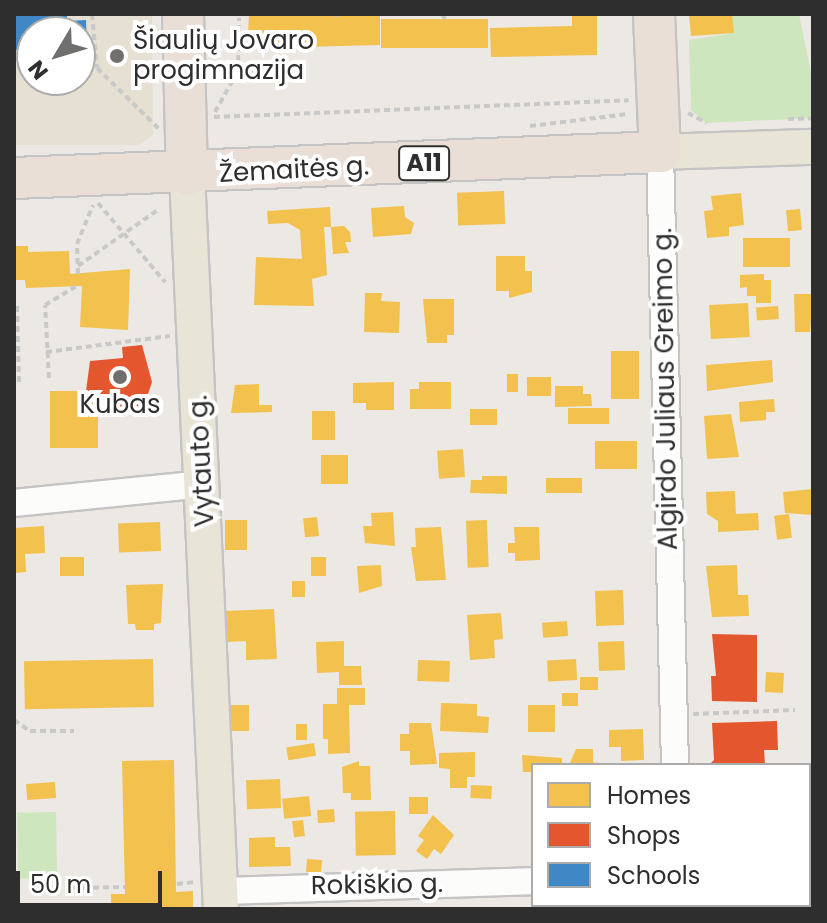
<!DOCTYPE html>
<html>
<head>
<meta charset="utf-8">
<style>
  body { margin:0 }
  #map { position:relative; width:827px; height:923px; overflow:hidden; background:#ece8e4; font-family:Poppins,sans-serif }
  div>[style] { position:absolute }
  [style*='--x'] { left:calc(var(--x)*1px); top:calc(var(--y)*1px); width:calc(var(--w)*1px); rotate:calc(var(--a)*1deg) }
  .education>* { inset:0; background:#e6e0d3 }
  .green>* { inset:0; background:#cee6be; transform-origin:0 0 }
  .homes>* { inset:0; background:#f2c14e; transform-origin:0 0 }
  .shops>* { inset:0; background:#e4572e }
  .schools>* { inset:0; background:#3f88c5 }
  .path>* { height:4px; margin-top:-2px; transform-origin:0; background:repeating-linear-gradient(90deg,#c9c9c8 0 6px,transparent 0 10px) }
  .roads { filter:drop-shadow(2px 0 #c5c4c5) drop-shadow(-2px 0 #c5c4c5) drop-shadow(0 2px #c5c4c5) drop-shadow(0 -2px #c5c4c5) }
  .minor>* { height:26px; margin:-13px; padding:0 13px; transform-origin:13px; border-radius:13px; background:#fcfcfb }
  .major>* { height:34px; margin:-17px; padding:0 17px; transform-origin:17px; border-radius:17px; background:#e8e4d6 }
  .highway>* { height:40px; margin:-20px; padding:0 20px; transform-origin:20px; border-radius:20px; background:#eadfd6 }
  .dots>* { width:22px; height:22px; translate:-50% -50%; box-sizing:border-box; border:4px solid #fff; border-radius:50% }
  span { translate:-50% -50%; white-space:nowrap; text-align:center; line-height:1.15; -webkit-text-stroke:8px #fff; paint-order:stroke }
  .shield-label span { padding:2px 6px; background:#fff; border:2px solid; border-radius:6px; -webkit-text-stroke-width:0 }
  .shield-label { font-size:24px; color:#2e2e2e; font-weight:700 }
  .poi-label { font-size:26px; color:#2e2e2e }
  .left { translate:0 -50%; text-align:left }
  .street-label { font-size:26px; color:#2e2e2e }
  .frame { position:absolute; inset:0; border:16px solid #2e2e2e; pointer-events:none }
  .legend { position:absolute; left:531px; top:763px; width:280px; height:144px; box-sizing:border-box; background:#fff; border:2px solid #ababab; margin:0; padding:10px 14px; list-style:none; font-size:24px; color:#2e2e2e }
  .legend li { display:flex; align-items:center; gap:16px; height:40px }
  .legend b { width:40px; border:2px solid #ababab }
  .north { position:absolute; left:16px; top:16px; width:80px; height:80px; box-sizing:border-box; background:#fff; border:2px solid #ababab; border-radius:50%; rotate:232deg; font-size:22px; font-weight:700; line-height:32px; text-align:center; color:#2e2e2e }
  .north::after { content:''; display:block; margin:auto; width:28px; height:36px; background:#706f6e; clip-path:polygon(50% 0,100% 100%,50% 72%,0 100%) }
  .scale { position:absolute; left:16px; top:871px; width:146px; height:36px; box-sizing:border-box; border:4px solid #2e2e2e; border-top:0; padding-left:10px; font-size:24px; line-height:28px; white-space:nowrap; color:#2e2e2e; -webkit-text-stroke:6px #fff; paint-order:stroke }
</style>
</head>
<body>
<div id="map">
  <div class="education">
    <i style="clip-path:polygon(evenodd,14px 14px,152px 14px,153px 135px,139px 145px,14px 145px,14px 14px,32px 32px,80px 32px,80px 80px,32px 80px,32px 32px)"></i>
  </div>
  <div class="green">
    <i style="clip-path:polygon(732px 14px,799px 14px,813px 83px,813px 118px,706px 123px,691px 110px,689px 40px,733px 33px)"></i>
    <i style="left:56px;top:812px;width:66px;height:39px;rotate:89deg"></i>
  </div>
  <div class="homes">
    <i style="clip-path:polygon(249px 14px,380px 16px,380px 45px,264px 48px,248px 34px)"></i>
    <i style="clip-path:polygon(572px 14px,597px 14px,597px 55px,491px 57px,490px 28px,572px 26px)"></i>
    <i style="clip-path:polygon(689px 14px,732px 14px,734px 33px,691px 36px)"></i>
    <i style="left:488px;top:19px;width:29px;height:107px;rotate:90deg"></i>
    <i style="left:504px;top:191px;width:33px;height:47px;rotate:88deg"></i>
    <i style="clip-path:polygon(741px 193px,744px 225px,729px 227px,729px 236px,707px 238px,704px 211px,713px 210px,711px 196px)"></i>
    <i style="clip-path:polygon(404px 206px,405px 217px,414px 223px,411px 234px,373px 237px,371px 208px)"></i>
    <i style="clip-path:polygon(330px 207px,331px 227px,324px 227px,327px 275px,312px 279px,314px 306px,254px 305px,256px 257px,302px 259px,300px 230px,288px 223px,268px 224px,267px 211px)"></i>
    <i style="left:800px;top:209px;width:21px;height:14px;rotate:85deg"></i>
    <i style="clip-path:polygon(344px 226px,350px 232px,351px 242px,345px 242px,349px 253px,333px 254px,331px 227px)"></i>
    <i style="left:743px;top:238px;width:47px;height:29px"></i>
    <i style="clip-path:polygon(14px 246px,28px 246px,28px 252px,69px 251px,70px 274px,130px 269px,128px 330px,80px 327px,82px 286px,26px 288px,25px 280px,14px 280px)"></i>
    <i style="clip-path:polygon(496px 256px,525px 256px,525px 271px,532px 271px,532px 292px,509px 298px,509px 291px,496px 291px)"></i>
    <i style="clip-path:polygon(764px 274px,764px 280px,771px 280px,771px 303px,756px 303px,756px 296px,747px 296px,747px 287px,740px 288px,740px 275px)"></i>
    <i style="clip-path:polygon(365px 293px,382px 293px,381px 301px,400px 302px,399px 333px,364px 332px)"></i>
    <i style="clip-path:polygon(794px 294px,813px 294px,810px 332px,795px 332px)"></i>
    <i style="clip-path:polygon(423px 299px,454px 299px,454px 335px,447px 335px,447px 343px,427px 343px)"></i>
    <i style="left:748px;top:303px;width:34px;height:39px;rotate:87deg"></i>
    <i style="left:778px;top:306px;width:13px;height:22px;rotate:86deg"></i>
    <i style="left:611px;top:351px;width:28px;height:48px"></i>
    <i style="clip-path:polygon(772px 360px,773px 382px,707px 391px,706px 365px)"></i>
    <i style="left:507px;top:374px;width:11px;height:18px"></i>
    <i style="left:527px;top:377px;width:24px;height:19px"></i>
    <i style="clip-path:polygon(394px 382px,394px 410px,366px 410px,366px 403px,353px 403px,353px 383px)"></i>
    <i style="clip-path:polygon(419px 382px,451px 382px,451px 409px,410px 409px,410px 389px,419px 389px)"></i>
    <i style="clip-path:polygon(259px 384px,259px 405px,272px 405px,272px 412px,231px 413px,235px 385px)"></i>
    <i style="clip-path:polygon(555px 386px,583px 386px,583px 394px,591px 394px,592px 406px,555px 407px)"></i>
    <i style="left:50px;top:391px;width:48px;height:57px"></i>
    <i style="clip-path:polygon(774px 399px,775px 412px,766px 412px,766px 420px,740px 422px,739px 402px)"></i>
    <i style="left:609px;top:408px;width:16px;height:41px;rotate:90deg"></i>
    <i style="left:470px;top:409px;width:27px;height:16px"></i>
    <i style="left:312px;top:411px;width:23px;height:29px"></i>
    <i style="clip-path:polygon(731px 414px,739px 457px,707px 459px,704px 416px)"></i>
    <i style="left:637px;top:441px;width:28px;height:42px;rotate:90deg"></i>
    <i style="left:463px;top:449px;width:28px;height:26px;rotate:86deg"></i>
    <i style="left:321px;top:455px;width:27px;height:29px"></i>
    <i style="clip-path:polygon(482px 476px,507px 476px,507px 494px,470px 493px,471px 480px,482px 480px)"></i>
    <i style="left:546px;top:478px;width:36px;height:15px"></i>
    <i style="clip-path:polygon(813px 489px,813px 515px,785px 513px,783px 492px)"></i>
    <i style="clip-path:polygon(735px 491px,736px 514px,758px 513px,759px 530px,718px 532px,718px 521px,707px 514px,706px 492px)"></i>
    <i style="clip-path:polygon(393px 512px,395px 546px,365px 543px,363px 526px,372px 526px,371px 513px)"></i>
    <i style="left:789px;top:514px;width:24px;height:15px;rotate:83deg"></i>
    <i style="left:317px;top:517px;width:19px;height:14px;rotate:84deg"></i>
    <i style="left:225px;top:520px;width:22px;height:30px"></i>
    <i style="left:487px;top:520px;width:47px;height:21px;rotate:88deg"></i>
    <i style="left:160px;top:522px;width:29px;height:42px;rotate:88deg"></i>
    <i style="clip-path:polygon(44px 526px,45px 553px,25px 554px,26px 572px,14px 573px,14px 528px)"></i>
    <i style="clip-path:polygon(441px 527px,446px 580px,416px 581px,411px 547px,416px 547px,415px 528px)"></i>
    <i style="clip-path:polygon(514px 527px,539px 527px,540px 560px,515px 561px,515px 553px,508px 553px,508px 543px,515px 543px)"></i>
    <i style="left:60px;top:557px;width:24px;height:19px"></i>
    <i style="left:311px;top:557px;width:15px;height:19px"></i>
    <i style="clip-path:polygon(381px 565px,382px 586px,359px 593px,357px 566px)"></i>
    <i style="clip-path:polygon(737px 565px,738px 595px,748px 595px,749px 616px,712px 617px,706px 566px)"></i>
    <i style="left:305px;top:581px;width:16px;height:13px;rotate:90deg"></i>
    <i style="clip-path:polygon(163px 584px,161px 623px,154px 624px,154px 630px,136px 630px,135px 624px,128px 624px,126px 585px)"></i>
    <i style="left:623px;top:590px;width:35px;height:28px;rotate:88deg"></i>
    <i style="clip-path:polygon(274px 609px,277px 659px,246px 660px,246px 641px,227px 642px,225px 611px)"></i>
    <i style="clip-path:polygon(501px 613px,503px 639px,494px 640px,495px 658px,470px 660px,467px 615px)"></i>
    <i style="left:567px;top:621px;width:15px;height:25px;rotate:86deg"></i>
    <i style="clip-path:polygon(344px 641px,344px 666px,361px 666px,362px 685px,339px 685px,339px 672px,317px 673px,316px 642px)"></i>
    <i style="left:624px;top:641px;width:29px;height:26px;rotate:88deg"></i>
    <i style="left:153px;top:659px;width:48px;height:129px;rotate:89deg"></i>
    <i style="left:576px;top:659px;width:21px;height:29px;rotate:87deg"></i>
    <i style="left:418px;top:660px;width:32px;height:21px;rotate:2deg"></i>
    <i style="left:766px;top:672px;width:18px;height:20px;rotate:3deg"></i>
    <i style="left:598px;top:677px;width:13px;height:18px;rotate:90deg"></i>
    <i style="clip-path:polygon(337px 688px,365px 688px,365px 705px,349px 705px,350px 753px,328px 754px,328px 739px,323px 739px,323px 704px,337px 704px)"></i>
    <i style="left:578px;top:693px;width:13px;height:16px;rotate:90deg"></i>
    <i style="clip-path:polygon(441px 703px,477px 704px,477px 716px,489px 717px,488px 733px,440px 731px)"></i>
    <i style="left:228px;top:705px;width:21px;height:26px"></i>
    <i style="left:528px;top:705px;width:27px;height:27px"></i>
    <i style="clip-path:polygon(409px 723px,431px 723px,437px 764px,410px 765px,410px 751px,400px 751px,400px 734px,409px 734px)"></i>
    <i style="left:296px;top:724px;width:11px;height:16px"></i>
    <i style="clip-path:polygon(643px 729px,644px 760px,621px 761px,621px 747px,609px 747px,609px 730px)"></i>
    <i style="left:314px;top:743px;width:13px;height:28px;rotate:81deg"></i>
    <i style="clip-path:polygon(576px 749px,593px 749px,593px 762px,604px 765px,569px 765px)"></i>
    <i style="clip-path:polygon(475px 752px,475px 777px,467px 777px,467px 788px,450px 788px,450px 769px,439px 768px,439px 753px)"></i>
    <i style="clip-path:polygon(522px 755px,562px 758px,562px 765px,533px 765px,533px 772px,523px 772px)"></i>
    <i style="clip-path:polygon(174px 760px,176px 892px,193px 891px,193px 909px,111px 909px,111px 894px,125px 894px,122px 761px)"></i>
    <i style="clip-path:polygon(359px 761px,359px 766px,370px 766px,371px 800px,351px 800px,351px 793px,343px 793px,342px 767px)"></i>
    <i style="left:280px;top:779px;width:29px;height:34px;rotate:88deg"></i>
    <i style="left:55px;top:782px;width:16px;height:29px;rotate:86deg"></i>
    <i style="left:471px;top:785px;width:21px;height:13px;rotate:3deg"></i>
    <i style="left:309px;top:796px;width:20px;height:27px;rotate:84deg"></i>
    <i style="left:409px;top:797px;width:19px;height:17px"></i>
    <i style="left:334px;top:809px;width:13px;height:17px;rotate:86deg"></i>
    <i style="left:395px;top:811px;width:44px;height:40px;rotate:89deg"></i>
    <i style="clip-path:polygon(433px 815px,454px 835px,441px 854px,434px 849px,427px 859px,416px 851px,424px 840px,418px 836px)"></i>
    <i style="left:303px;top:820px;width:16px;height:11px;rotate:83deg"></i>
    <i style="clip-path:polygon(275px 837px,275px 847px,290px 847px,291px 866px,249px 867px,249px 838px)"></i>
    <i style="left:307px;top:859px;width:15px;height:13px;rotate:4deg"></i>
  </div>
  <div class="shops">
    <i style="clip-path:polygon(142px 345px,152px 382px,144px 406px,97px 408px,98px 391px,86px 391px,90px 361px,123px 358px,122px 347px)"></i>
    <i style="clip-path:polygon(712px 634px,757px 635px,757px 702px,712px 701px,711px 676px,716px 676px)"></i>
    <i style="clip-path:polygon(777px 721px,778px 750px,764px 750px,765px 764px,709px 765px,714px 760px,712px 723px)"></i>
  </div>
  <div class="schools">
    <i style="clip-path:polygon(14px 14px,67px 14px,67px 21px,86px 20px,87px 48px,80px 49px,80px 32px,32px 32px,32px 50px,14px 50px)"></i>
  </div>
  <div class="path">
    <i style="--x:92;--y:14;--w:54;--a:84.7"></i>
    <i style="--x:97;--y:68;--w:86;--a:44.5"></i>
    <i style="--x:336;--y:14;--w:3;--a:90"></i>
    <i style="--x:442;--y:14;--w:7;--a:56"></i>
    <i style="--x:238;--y:71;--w:41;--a:1.4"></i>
    <i style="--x:215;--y:112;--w:47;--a:-60.7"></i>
    <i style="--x:238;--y:71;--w:53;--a:-88.9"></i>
    <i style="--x:688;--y:113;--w:21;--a:28"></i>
    <i style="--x:214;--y:117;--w:415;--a:-2.3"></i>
    <i style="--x:788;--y:119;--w:25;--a:-2"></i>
    <i style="--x:530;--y:126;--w:99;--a:-7"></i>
    <i style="--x:98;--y:203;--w:104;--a:49.7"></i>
    <i style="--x:78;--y:266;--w:99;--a:-35.1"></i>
    <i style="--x:78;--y:274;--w:30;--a:-92"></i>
    <i style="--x:77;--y:244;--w:42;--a:-67.7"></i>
    <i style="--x:17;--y:306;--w:77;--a:88.5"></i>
    <i style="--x:46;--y:352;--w:125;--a:-7.4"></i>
    <i style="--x:49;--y:378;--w:73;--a:-93.1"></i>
    <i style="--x:45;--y:305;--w:37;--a:-31"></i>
    <i style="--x:693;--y:714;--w:102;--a:-2.2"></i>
    <i style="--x:14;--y:720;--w:19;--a:35"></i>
    <i style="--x:30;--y:731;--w:44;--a:0"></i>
    <i style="--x:177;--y:884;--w:18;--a:-6"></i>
    <i style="--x:73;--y:888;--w:52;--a:-1.1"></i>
  </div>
  <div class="roads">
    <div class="minor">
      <i style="--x:660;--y:152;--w:613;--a:88.6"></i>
      <i style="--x:14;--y:503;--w:191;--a:-5.7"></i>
      <i style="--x:809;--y:874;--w:4;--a:-14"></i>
      <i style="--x:221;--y:891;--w:312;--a:-1.8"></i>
      <i style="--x:679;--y:905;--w:4;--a:90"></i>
    </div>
    <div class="major">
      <i style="--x:660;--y:152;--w:153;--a:-1.9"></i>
      <i style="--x:187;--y:175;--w:735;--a:87.35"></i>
    </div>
    <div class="highway">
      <i style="--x:183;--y:14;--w:161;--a:88.6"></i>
      <i style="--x:14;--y:178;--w:647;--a:-2.3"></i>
      <i style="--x:660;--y:152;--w:138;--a:-92.5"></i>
    </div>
  </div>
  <div class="dots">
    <i style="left:117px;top:56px;background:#706f6e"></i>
    <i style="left:120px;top:377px;background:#706f6e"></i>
  </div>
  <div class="shield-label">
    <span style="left:424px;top:163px">A11</span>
  </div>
  <div class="poi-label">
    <span class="left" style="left:133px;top:56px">Šiaulių Jovaro<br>progimnazija</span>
    <span style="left:120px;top:405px">Kubas</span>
  </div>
  <div class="street-label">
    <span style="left:294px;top:170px;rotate:-3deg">Žemaitės g.</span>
    <span style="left:666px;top:389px;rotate:-91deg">Algirdo Juliaus Greimo g.</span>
    <span style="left:202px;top:461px;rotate:-93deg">Vytauto g.</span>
    <span style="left:377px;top:885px;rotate:-1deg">Rokiškio g.</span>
  </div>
  <div class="frame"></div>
  <ul class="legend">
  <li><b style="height:22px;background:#f2c14e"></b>Homes</li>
  <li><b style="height:22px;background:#e4572e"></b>Shops</li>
  <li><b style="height:22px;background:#3f88c5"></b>Schools</li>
  </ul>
  <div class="north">N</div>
  <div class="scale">50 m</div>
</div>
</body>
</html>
